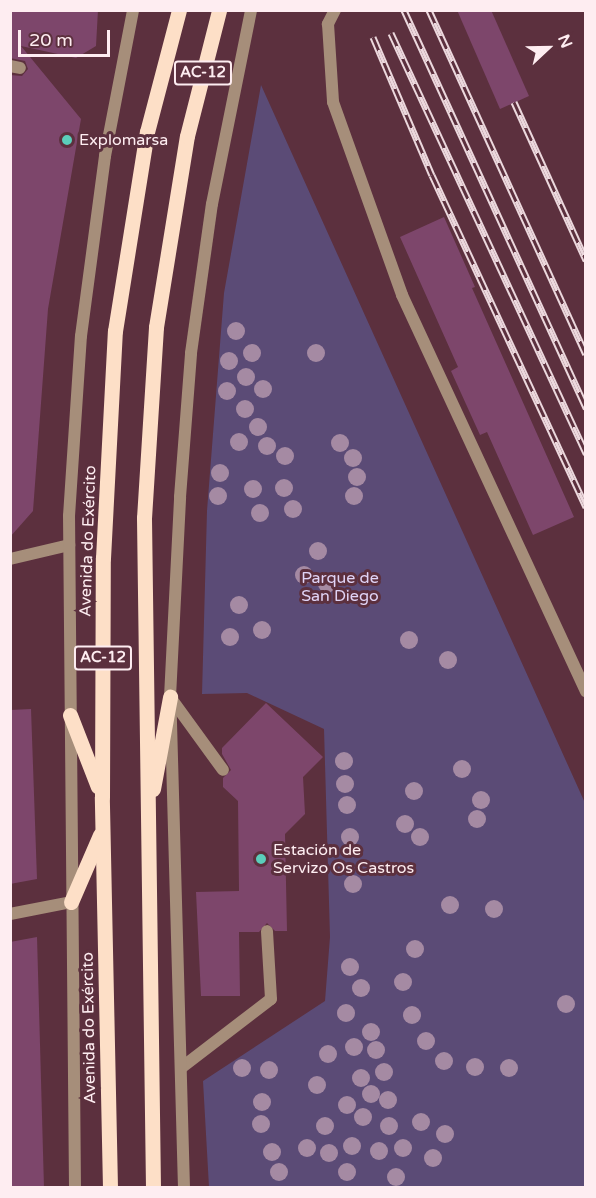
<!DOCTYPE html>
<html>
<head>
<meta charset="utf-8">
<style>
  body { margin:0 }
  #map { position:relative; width:596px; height:1198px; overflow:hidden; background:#5c303e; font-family:"Varela Round",sans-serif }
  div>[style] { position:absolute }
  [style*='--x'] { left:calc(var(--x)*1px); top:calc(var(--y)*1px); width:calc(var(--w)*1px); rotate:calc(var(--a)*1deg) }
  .green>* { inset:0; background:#5b4b76 }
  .building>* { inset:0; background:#7d466b }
  .lane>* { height:12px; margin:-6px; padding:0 6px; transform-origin:6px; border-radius:6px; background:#a68e7a }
  .street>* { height:12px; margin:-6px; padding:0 6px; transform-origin:6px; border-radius:6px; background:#a68e7a }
  .primary>* { height:15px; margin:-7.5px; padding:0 7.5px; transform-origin:7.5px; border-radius:7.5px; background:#fddfc7 }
  .rail>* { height:7px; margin-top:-3.5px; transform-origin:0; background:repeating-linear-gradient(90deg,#5c303e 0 14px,#ecd8dd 0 28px); box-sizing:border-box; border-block:2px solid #ecd8dd }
  .trees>* { width:18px; height:18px; margin:-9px; border-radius:50%; background:#a58aa3 }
  .dots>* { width:16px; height:16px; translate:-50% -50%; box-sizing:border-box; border:3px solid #5c303e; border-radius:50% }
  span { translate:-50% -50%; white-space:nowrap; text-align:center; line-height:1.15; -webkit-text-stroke:6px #5c303e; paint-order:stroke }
  .shield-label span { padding:2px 4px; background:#5c303e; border:2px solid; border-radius:4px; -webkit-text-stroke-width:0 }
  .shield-label { font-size:15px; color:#feedf1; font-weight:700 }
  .poi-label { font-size:16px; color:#feedf1 }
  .left { translate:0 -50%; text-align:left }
  .street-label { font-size:16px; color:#feedf1 }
  .park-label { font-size:16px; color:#e0d4f6 }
  .frame { position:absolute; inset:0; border:12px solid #feedf1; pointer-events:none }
  .north { position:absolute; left:518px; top:18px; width:60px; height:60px; -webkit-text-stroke:4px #5c303e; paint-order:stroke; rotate:68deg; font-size:16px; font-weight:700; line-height:24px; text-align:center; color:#feedf1 }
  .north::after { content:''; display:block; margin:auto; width:21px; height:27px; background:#feedf1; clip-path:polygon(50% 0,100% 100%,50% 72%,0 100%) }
  .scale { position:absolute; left:18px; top:30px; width:92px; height:27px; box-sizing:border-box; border:3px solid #feedf1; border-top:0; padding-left:8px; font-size:18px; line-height:21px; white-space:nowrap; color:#feedf1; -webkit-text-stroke:4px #5c303e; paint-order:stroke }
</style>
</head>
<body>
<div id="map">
  <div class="green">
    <i style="clip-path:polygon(261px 85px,585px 803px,585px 1187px,209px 1187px,203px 1081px,325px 1001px,330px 937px,324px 729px,247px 693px,202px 694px,207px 511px,224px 293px)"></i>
  </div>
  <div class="building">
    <i style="clip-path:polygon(10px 10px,98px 10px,96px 46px,76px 58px,21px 46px,81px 119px,48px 309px,33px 511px,10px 537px,10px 75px,22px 76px,28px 69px,25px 61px,10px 58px)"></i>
    <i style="clip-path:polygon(457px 10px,491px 10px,529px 96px,500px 109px)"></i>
    <i style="clip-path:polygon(444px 217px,475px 287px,472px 288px,574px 517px,533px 535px,487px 432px,480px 435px,451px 371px,458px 367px,400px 237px)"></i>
    <i style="clip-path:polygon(266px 703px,323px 757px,303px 777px,305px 814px,285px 834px,287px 931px,275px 931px,267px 923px,259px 932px,239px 932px,240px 996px,201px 996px,196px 892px,239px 891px,238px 801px,223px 787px,223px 778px,231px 770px,222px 754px,222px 748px)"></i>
    <i style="clip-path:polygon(31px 709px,37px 879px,10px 884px,10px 710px)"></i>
    <i style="clip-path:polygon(37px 937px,44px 1188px,10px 1188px,10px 942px)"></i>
  </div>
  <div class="lane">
    <i style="--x:335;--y:10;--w:16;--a:117"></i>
    <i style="--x:328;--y:24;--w:78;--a:86.3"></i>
    <i style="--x:333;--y:102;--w:205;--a:70.3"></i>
    <i style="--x:402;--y:295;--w:437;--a:65.1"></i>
    <i style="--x:170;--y:697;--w:90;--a:54"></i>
    <i style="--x:181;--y:1068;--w:113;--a:-37.5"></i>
    <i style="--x:271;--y:999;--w:68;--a:-93.4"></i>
  </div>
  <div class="street">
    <i style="--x:10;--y:66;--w:10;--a:11"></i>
    <i style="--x:10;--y:559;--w:61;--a:-13.3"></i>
    <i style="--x:10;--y:914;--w:62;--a:-11.1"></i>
    <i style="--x:75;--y:1188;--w:672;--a:-90.51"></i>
    <i style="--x:69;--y:516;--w:180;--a:-86.2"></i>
    <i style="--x:81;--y:336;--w:182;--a:-82.4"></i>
    <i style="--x:105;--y:156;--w:149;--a:-79.1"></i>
    <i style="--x:184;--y:1188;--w:491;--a:-91.6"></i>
    <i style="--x:170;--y:697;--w:200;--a:-87.1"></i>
    <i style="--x:180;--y:497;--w:144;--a:-85.6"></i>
    <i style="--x:191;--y:353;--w:150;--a:-82"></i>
    <i style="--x:212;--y:204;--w:198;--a:-78.6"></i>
  </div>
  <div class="primary">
    <i style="--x:70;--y:715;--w:77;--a:68.7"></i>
    <i style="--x:153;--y:789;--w:94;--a:-79.5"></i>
    <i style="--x:71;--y:902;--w:73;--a:-66.6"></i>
    <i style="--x:110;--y:1188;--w:391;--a:-91.2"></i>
    <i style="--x:102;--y:797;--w:239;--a:-89.8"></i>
    <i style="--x:103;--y:558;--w:227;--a:-87"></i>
    <i style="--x:115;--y:331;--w:202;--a:-80.9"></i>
    <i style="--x:147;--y:132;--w:126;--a:-75.3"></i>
    <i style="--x:153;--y:1188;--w:670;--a:-90.77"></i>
    <i style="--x:144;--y:518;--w:191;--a:-86.4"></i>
    <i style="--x:156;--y:327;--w:193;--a:-80.8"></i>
    <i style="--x:187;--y:136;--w:130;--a:-75.7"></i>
  </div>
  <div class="rail">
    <i style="--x:404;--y:10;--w:438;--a:65.4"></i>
    <i style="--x:429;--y:10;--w:378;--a:65.5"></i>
    <i style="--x:391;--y:33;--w:464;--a:65.1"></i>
    <i style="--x:373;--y:37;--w:150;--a:66.9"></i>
    <i style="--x:432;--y:175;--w:366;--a:65.1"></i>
    <i style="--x:514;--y:102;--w:174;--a:65.5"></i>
  </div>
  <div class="trees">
    <i style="left:236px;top:331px"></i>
    <i style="left:252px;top:353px"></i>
    <i style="left:316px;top:353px"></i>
    <i style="left:229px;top:361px"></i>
    <i style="left:246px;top:377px"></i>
    <i style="left:263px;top:389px"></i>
    <i style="left:227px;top:391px"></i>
    <i style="left:245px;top:409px"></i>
    <i style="left:258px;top:427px"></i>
    <i style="left:239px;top:442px"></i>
    <i style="left:340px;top:443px"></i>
    <i style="left:267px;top:446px"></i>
    <i style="left:285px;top:456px"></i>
    <i style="left:353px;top:458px"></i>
    <i style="left:220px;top:473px"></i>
    <i style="left:357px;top:477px"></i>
    <i style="left:284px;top:488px"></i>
    <i style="left:253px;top:489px"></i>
    <i style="left:218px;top:496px"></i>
    <i style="left:354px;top:496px"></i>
    <i style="left:293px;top:509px"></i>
    <i style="left:260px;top:513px"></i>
    <i style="left:318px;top:551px"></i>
    <i style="left:304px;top:575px"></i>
    <i style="left:327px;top:584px"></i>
    <i style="left:239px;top:605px"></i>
    <i style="left:262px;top:630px"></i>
    <i style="left:230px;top:637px"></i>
    <i style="left:409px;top:640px"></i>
    <i style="left:448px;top:660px"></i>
    <i style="left:344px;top:761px"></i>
    <i style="left:462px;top:769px"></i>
    <i style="left:345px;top:784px"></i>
    <i style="left:414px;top:791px"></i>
    <i style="left:481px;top:800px"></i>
    <i style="left:347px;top:805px"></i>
    <i style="left:477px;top:819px"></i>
    <i style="left:405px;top:824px"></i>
    <i style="left:350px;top:837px"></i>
    <i style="left:420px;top:837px"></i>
    <i style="left:353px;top:884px"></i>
    <i style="left:450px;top:905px"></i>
    <i style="left:494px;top:909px"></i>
    <i style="left:415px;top:949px"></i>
    <i style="left:350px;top:967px"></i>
    <i style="left:403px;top:982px"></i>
    <i style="left:361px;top:988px"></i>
    <i style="left:566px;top:1004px"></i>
    <i style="left:346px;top:1013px"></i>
    <i style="left:412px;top:1015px"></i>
    <i style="left:371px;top:1032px"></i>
    <i style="left:426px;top:1041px"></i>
    <i style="left:354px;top:1047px"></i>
    <i style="left:376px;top:1050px"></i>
    <i style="left:328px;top:1054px"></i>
    <i style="left:444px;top:1061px"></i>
    <i style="left:475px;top:1067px"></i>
    <i style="left:242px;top:1068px"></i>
    <i style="left:509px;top:1068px"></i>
    <i style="left:269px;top:1070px"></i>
    <i style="left:384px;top:1072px"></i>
    <i style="left:361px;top:1078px"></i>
    <i style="left:317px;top:1085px"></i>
    <i style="left:371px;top:1094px"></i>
    <i style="left:388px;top:1100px"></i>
    <i style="left:262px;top:1102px"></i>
    <i style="left:347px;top:1105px"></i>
    <i style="left:363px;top:1117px"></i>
    <i style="left:421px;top:1122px"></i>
    <i style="left:261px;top:1124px"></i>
    <i style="left:325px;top:1126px"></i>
    <i style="left:389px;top:1126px"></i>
    <i style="left:445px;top:1134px"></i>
    <i style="left:352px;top:1146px"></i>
    <i style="left:307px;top:1148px"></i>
    <i style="left:403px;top:1148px"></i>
    <i style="left:379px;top:1151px"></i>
    <i style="left:272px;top:1152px"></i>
    <i style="left:329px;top:1153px"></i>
    <i style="left:433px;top:1158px"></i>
    <i style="left:279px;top:1172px"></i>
    <i style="left:347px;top:1172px"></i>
    <i style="left:396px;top:1177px"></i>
  </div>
  <div class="dots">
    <i style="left:67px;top:140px;background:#5bcebb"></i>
    <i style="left:261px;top:859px;background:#5bcebb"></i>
  </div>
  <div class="shield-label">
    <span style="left:203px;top:73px">AC-12</span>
    <span style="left:103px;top:658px">AC-12</span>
  </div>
  <div class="poi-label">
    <span class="left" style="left:79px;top:140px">Explomarsa</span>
    <span class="left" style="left:273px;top:859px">Estación de<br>Servizo Os Castros</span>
  </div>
  <div class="street-label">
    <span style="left:88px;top:541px;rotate:-88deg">Avenida do Exército</span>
    <span style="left:89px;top:1028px;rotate:-91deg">Avenida do Exército</span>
  </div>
  <div class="park-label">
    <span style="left:340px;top:587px">Parque de<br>San Diego</span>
  </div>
  <div class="frame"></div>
  <div class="north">N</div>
  <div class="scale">20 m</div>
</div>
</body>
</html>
